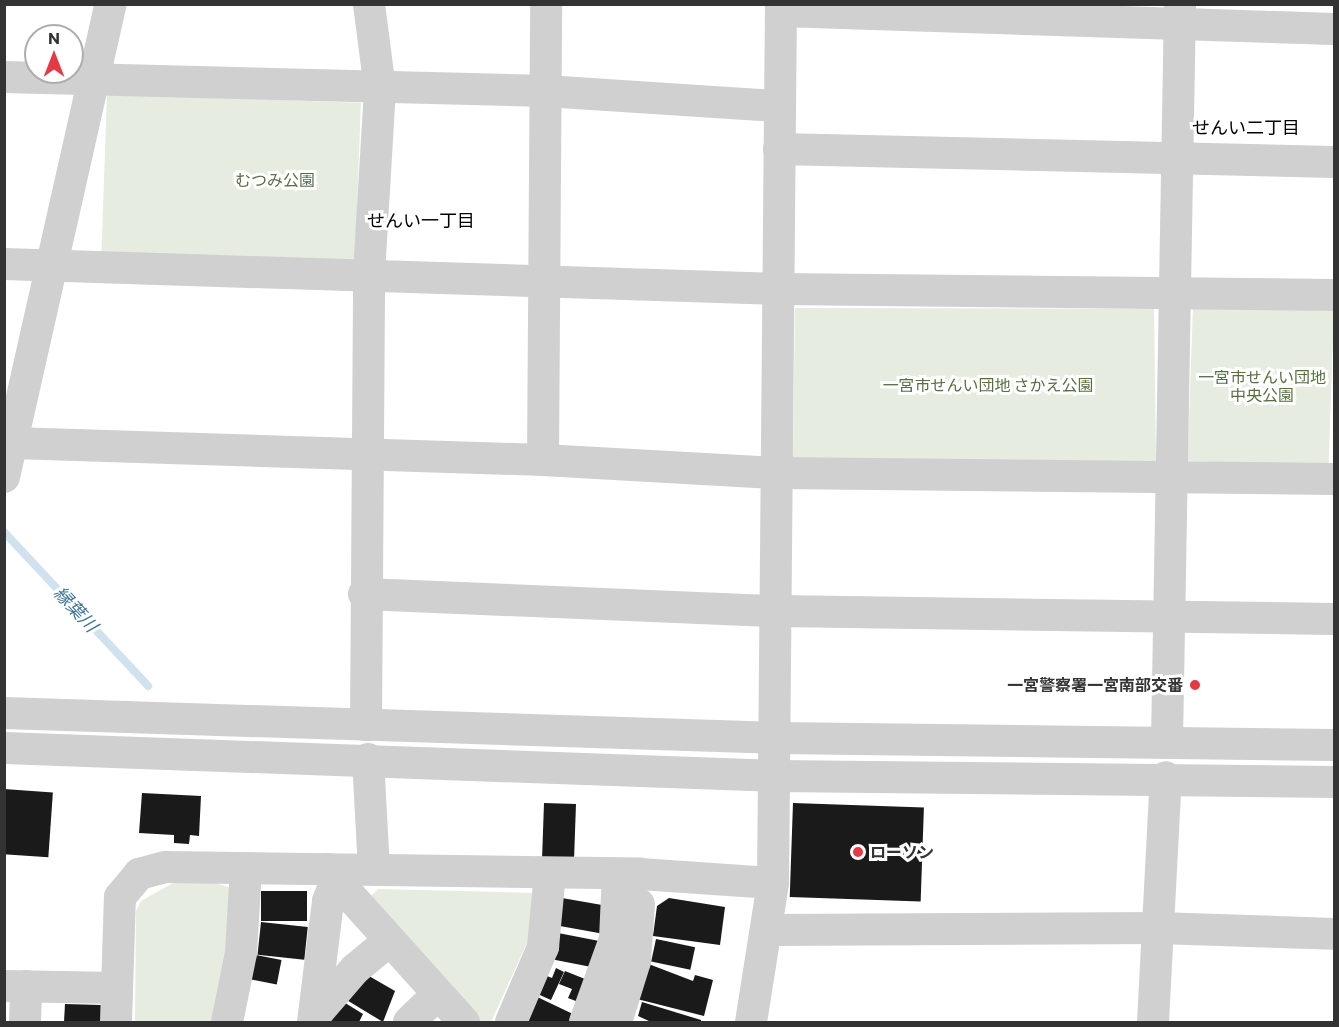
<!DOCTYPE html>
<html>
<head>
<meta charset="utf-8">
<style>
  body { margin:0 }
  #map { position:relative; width:1339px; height:1027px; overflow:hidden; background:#fff; font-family:Commissioner,"Noto Sans JP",sans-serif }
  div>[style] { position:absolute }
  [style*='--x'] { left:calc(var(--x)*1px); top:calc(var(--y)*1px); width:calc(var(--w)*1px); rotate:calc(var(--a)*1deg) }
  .green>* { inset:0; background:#e6ecdf; transform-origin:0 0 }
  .stream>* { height:8px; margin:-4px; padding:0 4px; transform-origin:4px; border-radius:4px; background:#cfe2ee }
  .building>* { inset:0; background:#1a1a1a; transform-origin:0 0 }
  .minor>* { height:32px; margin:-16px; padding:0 16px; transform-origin:16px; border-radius:16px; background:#d0d0d0 }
  .dots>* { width:16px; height:16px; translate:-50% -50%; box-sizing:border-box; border:3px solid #fff; border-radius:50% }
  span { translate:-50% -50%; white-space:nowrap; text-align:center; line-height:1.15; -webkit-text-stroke:6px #fff; paint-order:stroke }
  .park-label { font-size:16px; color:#56703f }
  .poi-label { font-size:16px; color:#333; font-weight:700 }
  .right { translate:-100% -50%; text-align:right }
  .left { translate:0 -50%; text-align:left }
  .neighbourhood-label { font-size:18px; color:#000 }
  .water-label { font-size:18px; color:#3f7597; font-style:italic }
  .frame { position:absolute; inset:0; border:6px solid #333; pointer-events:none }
  .north { position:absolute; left:24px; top:24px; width:60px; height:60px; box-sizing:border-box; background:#fff; border:2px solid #adadad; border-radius:50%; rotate:0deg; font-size:16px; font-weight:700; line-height:24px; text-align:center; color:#333 }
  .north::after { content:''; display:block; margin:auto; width:21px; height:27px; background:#e63946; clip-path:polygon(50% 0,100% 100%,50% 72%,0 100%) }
</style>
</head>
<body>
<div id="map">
  <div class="green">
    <i style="left:107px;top:94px;width:254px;height:161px;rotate:2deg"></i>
    <i style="left:1193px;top:306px;width:141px;height:155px;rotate:2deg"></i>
    <i style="clip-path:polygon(795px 308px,1154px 309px,1156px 463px,777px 458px,793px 454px)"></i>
    <i style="clip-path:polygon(212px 882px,234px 889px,234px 928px,215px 1022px,135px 1022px,136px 911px,141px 901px,173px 883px)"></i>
    <i style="clip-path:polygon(378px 889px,536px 893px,530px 936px,491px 1022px,479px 1021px,370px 897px)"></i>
  </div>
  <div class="stream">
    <i style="--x:4;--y:532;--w:211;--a:46.9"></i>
  </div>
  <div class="building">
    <i style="left:4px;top:789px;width:49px;height:65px;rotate:4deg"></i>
    <i style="clip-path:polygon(142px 793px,201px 796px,199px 836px,190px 835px,189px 844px,174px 843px,174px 835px,139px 833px)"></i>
    <i style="left:544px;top:803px;width:32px;height:60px;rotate:2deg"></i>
    <i style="left:793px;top:803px;width:131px;height:94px;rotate:2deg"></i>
    <i style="left:261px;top:891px;width:46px;height:30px"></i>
    <i style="left:562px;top:898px;width:45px;height:28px;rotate:10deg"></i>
    <i style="clip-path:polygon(669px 898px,725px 907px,720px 945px,653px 936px,657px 906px)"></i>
    <i style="left:261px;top:922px;width:47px;height:33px;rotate:6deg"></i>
    <i style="left:553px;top:932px;width:47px;height:27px;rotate:11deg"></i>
    <i style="left:656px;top:939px;width:40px;height:23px;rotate:12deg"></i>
    <i style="left:256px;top:955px;width:26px;height:25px;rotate:11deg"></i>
    <i style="clip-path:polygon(646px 963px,693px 981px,695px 975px,713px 980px,704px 1016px,637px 999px)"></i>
    <i style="clip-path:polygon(556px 968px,564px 972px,551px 1000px,533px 992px,542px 974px,552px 978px)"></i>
    <i style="clip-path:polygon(565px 971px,595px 983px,586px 1005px,568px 998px,572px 989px,559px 984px)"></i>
    <i style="clip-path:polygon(362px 972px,395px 991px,383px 1022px,345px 999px)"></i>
    <i style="clip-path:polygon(531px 994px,575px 1015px,571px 1022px,528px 1022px)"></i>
    <i style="clip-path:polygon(342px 1001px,363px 1014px,359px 1022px,326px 1022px)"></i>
    <i style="clip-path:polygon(642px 1002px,701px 1020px,701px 1022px,651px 1022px,638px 1016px)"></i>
    <i style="clip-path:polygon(65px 1004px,101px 1005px,110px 1022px,64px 1022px)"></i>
  </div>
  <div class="minor">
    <i style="--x:781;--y:11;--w:553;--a:1.86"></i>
    <i style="--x:4;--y:77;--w:541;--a:1.48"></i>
    <i style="--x:545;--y:91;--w:235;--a:3.7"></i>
    <i style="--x:779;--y:149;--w:555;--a:1.34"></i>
    <i style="--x:4;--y:264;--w:774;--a:1.85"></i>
    <i style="--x:778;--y:289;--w:556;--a:0.62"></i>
    <i style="--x:12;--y:443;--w:531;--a:1.83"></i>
    <i style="--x:543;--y:460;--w:234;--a:3.2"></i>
    <i style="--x:777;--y:473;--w:557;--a:0.62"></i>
    <i style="--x:543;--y:460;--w:456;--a:-89.6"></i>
    <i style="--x:4;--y:477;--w:485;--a:-77.3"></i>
    <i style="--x:364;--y:594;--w:413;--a:2.4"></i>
    <i style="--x:777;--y:611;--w:557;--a:0.82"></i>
    <i style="--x:4;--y:713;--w:773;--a:1.85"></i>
    <i style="--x:777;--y:738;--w:557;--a:0.72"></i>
    <i style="--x:366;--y:725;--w:451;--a:-89.6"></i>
    <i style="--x:369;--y:274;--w:185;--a:-86.6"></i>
    <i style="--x:380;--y:89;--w:86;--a:-97.4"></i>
    <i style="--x:1167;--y:742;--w:738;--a:-88.99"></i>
    <i style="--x:4;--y:748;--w:772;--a:2.08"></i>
    <i style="--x:775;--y:776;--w:559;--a:0.61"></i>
    <i style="--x:368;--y:759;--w:111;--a:86.9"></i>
    <i style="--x:326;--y:869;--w:206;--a:48"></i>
    <i style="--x:768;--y:930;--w:389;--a:-0.3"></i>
    <i style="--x:1157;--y:928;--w:177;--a:1.9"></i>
    <i style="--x:4;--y:986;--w:112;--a:1"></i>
    <i style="--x:317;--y:1013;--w:58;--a:-49.2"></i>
    <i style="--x:355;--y:969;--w:45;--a:-39.6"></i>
    <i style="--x:25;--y:1022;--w:36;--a:-88"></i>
    <i style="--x:116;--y:1022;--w:125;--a:-88.2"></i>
    <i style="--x:120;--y:897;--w:30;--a:-50"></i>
    <i style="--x:139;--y:874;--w:28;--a:-15"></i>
    <i style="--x:166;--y:867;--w:474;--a:0.8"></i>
    <i style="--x:640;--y:874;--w:133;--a:3.9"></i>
    <i style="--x:227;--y:1022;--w:70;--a:-78.5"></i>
    <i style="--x:241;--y:953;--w:85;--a:-86.6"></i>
    <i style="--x:313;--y:1022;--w:122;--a:-82.9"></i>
    <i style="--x:328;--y:901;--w:22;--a:-68"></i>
    <i style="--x:409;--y:1022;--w:40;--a:-44"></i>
    <i style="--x:511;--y:1022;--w:82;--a:-66.9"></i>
    <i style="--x:543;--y:947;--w:74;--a:-84.6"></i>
    <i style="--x:585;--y:1022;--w:88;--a:-70.1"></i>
    <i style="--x:615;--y:939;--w:65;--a:-87.4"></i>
    <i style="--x:616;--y:1022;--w:64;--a:-72.7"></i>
    <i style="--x:635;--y:961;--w:57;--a:-86"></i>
    <i style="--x:751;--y:1022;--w:141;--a:-81"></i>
    <i style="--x:773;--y:883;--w:879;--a:-89.48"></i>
    <i style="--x:1153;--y:1022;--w:245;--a:-87"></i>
  </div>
  <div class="dots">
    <i style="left:1195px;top:685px;background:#e63946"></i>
    <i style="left:858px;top:852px;background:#e63946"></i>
  </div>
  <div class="park-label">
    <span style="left:275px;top:180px">むつみ公園</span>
    <span style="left:1262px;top:386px">一宮市せんい団地<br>中央公園</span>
    <span style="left:988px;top:385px">一宮市せんい団地 さかえ公園</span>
  </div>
  <div class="poi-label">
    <span class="right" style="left:1183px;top:685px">一宮警察署一宮南部交番</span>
    <span class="left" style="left:870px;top:852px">ローソン</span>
  </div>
  <div class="neighbourhood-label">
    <span style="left:1246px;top:127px">せんい二丁目</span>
    <span style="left:421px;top:220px">せんい一丁目</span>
  </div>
  <div class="water-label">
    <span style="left:76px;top:609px;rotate:47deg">縁葉川</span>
  </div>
  <div class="frame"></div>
  <div class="north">N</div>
</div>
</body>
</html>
